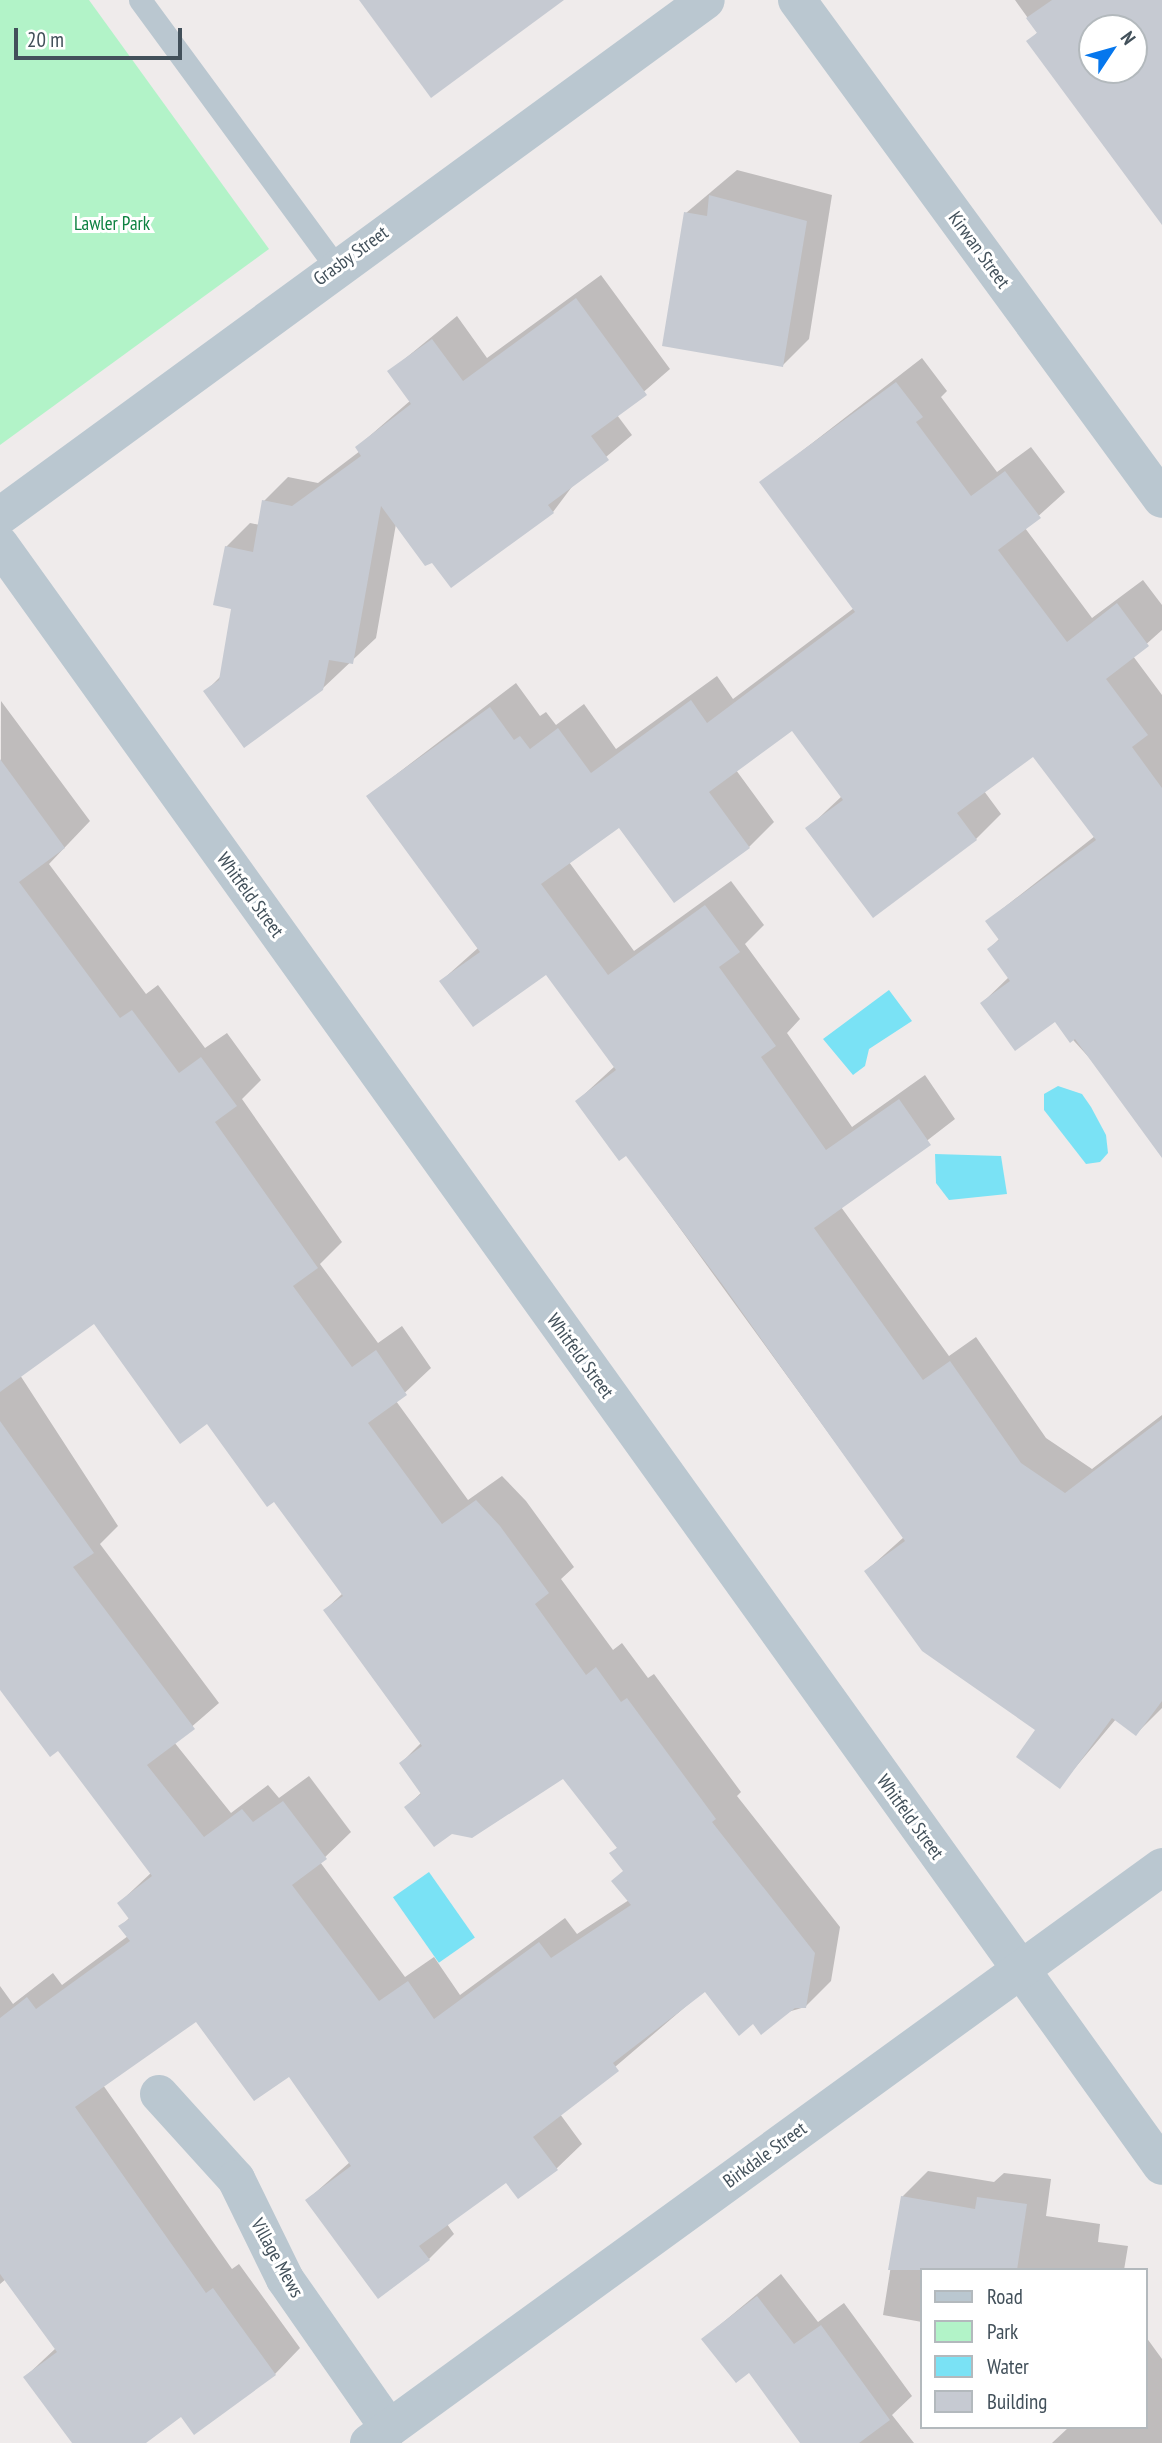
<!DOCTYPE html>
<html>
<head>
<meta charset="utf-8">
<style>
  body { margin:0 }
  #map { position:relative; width:1162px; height:2443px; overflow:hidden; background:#efebeb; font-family:"PT Sans Narrow",sans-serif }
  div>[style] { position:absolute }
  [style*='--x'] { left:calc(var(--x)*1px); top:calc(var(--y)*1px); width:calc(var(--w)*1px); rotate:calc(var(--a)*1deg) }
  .green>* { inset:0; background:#b2f3c8 }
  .water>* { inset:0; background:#7ae2f5; transform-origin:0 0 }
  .shadow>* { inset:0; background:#0003 }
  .building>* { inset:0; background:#c6cad2 }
  .service>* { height:23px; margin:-11.5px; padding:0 11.5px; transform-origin:11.5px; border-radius:11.5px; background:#bac7d0 }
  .minor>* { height:38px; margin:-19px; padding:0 19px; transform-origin:19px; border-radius:19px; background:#bac7d0 }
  span { translate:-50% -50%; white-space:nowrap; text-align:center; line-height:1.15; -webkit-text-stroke:6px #fff; paint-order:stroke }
  .park-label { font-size:19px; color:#0d8241 }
  .street-label { font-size:19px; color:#42505a }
  .legend { position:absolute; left:920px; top:2268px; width:228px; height:161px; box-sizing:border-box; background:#fff; border:2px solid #b3b9bd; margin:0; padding:9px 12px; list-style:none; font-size:21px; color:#42505a }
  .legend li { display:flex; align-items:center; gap:14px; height:35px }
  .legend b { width:35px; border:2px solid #b3b9bd }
  .north { position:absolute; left:1078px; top:14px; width:70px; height:70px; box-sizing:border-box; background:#fff; border:2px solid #b3b9bd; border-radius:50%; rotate:54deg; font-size:19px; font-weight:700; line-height:28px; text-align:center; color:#42505a }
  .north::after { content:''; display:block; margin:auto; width:24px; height:32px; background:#0677ed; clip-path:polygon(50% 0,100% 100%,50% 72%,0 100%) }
  .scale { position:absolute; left:14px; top:28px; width:168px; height:32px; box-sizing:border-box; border:4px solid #42505a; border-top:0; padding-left:9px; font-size:21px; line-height:24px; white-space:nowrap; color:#42505a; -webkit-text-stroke:5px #fff; paint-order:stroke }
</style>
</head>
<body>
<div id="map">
  <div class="green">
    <i style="clip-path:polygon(0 0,89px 0,269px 249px,0 445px)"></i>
  </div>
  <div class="water">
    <i style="clip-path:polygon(889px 990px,912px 1021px,869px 1049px,865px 1066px,853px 1075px,823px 1039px)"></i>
    <i style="clip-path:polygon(1058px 1086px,1082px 1094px,1091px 1107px,1106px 1135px,1108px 1153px,1100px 1162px,1086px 1164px,1044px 1110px,1044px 1094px)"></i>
    <i style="clip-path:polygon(935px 1154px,1001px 1156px,1007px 1194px,949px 1200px,936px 1183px)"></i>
    <i style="left:429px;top:1872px;width:80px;height:44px;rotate:55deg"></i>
  </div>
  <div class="shadow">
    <i style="clip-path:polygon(evenodd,1015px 0,1162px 0,1162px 222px,1028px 42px,1038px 32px,1015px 0,1092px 28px,1134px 28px,1134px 70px,1092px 70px,1092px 28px)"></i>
    <i style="clip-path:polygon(737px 170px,832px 195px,809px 339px,783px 365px,686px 213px)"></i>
    <i style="clip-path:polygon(601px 275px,670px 369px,617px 415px,632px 435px,574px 484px,553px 512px,432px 561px,396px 524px,376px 638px,322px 689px,206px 691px,222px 675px,233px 608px,226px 547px,250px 523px,260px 525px,264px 501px,288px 477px,318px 483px,360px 451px,357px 447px,411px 400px,390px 371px,457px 316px,487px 358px)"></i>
    <i style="clip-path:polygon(922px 358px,947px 391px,941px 397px,997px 472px,1031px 447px,1065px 492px,1025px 528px,1092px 618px,1143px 580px,1162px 605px,1162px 630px,1133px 656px,1162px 695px,1162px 1138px,1055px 1020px,982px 1003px,1009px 977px,989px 949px,1000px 938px,987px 921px,1095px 836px,1033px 755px,984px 791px,1001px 814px,976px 839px,808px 828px,842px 796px,792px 729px,736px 770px,774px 822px,749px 847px,619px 825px,569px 862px,634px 951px,731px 881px,764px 925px,745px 944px,800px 1019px,787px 1033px,852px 1127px,925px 1075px,955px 1119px,841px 1207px,949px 1356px,976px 1337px,1046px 1438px,1092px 1469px,1162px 1415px,1162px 1708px,1136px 1734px,1116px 1719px,1059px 1787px,1038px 1729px,866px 1571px,904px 1537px,626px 1154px,577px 1101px,615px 1066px,547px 972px,441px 981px,478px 948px,368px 796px,516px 683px,540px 716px,546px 712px,556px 725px,584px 704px,616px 749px,717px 676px,733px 699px,854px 608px,762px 482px)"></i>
    <i style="clip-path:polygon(1px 701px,90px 821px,49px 864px,146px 994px,158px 985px,205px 1048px,227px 1033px,261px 1080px,242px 1099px,342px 1242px,320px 1264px,378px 1343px,402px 1326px,431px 1368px,396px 1401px,468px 1500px,502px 1476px,526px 1501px,574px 1567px,561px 1579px,613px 1650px,622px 1643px,648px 1678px,654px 1674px,741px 1792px,737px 1796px,840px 1927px,831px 1981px,805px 2007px,753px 2022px,705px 1990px,560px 2114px,582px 2144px,556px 2169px,506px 2181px,447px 2224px,454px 2234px,429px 2259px,307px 2200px,350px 2162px,290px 2074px,197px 2019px,103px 2085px,232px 2269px,239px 2264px,300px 2348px,275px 2374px,121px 2443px,74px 2443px,25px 2377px,56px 2348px,6px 2279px,0 2284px,0 1986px,13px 2004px,53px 1973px,62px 1985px,128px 1936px,120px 1927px,130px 1917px,119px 1903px,152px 1872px,58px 1749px,0 1687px,0 1381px,18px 1372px,118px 1526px,100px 1544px,219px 1703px,174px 1742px,231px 1813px,268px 1785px,279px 1798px,309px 1776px,351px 1832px,320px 1862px,405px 1977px,434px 1957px,460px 1995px,565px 1918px,577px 1934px,629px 1900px,625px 1870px,612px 1853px,618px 1847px,563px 1776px,406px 1807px,422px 1792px,401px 1763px,422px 1742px,325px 1610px,343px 1593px,275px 1499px,207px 1422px,94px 1321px,0 1289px)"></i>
    <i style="clip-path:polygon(928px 2171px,994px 2182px,1004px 2173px,1051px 2179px,1046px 2216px,1100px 2224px,1098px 2242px,1128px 2246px,1124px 2270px,922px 2270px,922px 2322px,883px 2315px,902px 2197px)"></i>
    <i style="clip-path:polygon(781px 2274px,818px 2322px,844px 2303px,912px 2396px,892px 2415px,914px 2443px,803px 2443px,749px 2371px,703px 2339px)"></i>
    <i style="clip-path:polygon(1146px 2337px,1162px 2359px,1162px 2443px,1052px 2443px,1069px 2427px,1146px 2427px)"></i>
  </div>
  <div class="building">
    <i style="clip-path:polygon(359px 0,564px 0,431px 98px)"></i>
    <i style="clip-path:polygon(evenodd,1052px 0,1162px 0,1162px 225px,1026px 41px,1037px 33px,1026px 18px,1052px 0,1092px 28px,1134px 28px,1134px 70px,1092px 70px,1092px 28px)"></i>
    <i style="clip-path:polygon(709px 195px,807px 221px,783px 367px,662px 346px,684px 212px,707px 216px)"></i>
    <i style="clip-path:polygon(576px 298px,647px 395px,591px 436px,609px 460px,548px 505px,554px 513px,451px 588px,432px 563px,425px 566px,381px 506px,353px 664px,329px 660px,323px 690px,244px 748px,203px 691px,219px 680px,231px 609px,213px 605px,225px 546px,253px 552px,262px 500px,292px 506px,361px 456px,355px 447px,411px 404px,387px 371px,432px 339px,463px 381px)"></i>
    <i style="clip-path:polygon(896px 382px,923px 417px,916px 422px,971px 496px,1005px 471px,1041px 518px,998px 550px,1067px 642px,1117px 603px,1149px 646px,1106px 679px,1148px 735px,1132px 747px,1162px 788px,1162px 1158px,1075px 1039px,1070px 1043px,1055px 1022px,1015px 1051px,980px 1003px,1010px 981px,987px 949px,999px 940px,985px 921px,1096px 840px,1033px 757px,957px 813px,977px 840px,873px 918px,805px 828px,843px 800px,792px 731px,709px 792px,750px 848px,674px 903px,619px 828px,541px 884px,608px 975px,705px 905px,740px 952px,719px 967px,776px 1046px,761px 1057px,826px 1150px,899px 1099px,931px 1145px,814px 1228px,923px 1380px,950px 1361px,1021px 1463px,1065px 1493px,1162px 1419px,1162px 1701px,1136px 1736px,1112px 1718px,1060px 1789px,1016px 1757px,1035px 1730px,922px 1651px,864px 1571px,905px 1541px,722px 1284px,626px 1156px,619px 1161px,575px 1101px,616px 1070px,546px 975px,473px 1027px,439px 981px,480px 952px,366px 796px,490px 707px,514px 740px,520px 736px,530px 749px,558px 728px,591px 773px,691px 700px,707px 723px,855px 612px,759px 482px)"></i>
    <i style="clip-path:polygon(0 759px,65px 848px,19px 882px,120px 1018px,132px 1010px,179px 1073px,201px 1057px,237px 1106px,215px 1122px,318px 1268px,293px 1286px,352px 1367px,376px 1350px,407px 1395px,368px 1423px,442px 1524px,476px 1500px,500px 1526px,549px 1593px,535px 1604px,586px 1675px,596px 1667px,621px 1702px,627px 1698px,716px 1819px,712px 1822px,815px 1953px,806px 2008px,795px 2008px,761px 2035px,753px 2024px,739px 2036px,705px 1992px,613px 2063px,619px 2071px,533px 2137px,558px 2170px,518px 2199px,506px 2183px,419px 2246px,430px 2260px,378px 2299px,305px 2200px,351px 2166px,289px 2077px,254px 2101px,196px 2022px,75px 2107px,206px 2293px,213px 2288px,276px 2375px,194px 2435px,181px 2417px,146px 2443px,72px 2443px,23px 2377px,57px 2352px,0 2274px,0 2018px,27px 1997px,36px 2009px,130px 1941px,118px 1926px,129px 1919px,117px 1903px,152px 1876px,58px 1751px,50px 1757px,0 1690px,0 1421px,94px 1553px,73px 1567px,195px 1729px,147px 1765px,204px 1837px,242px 1809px,253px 1822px,283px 1801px,327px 1859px,292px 1885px,379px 2001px,408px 1981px,434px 2019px,539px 1942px,551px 1958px,631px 1905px,611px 1881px,623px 1871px,609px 1853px,617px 1848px,563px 1779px,472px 1838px,452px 1834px,434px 1847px,404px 1807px,421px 1794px,399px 1763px,422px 1746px,323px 1610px,343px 1596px,274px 1502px,267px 1507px,207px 1424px,180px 1444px,94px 1324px,0 1392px)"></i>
    <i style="clip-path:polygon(901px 2196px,975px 2209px,977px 2197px,1027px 2204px,1017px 2270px,888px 2270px)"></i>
    <i style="clip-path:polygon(757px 2296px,794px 2344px,821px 2325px,890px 2420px,859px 2443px,800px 2443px,749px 2373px,736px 2383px,701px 2339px)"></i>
  </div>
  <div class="service">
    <i style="--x:140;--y:0;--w:331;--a:53.7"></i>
  </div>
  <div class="minor">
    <i style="--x:797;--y:0;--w:618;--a:53.82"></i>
    <i style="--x:0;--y:516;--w:874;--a:-36.16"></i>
    <i style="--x:0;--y:545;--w:1994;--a:54.37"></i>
    <i style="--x:159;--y:2094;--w:115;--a:47.8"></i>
    <i style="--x:236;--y:2179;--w:111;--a:63.9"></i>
    <i style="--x:285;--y:2279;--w:182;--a:55.1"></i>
    <i style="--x:369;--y:2443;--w:980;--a:-35.99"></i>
  </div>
  <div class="park-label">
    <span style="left:112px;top:224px">Lawler Park</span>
  </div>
  <div class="street-label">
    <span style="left:979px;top:250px;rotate:54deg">Kirwan Street</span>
    <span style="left:351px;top:256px;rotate:-36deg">Grasby Street</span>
    <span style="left:250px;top:895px;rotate:54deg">Whitfeld Street</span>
    <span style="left:580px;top:1356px;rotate:54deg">Whitfeld Street</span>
    <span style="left:910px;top:1817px;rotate:54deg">Whitfeld Street</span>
    <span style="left:765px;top:2155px;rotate:-36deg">Birkdale Street</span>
    <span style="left:277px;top:2258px;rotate:61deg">Village Mews</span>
  </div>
  <ul class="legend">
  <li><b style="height:9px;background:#bac7d0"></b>Road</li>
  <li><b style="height:19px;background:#b2f3c8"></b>Park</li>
  <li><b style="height:19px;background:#7ae2f5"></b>Water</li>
  <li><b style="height:19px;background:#c6cad2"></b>Building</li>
  </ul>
  <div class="north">N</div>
  <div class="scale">20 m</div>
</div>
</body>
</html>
